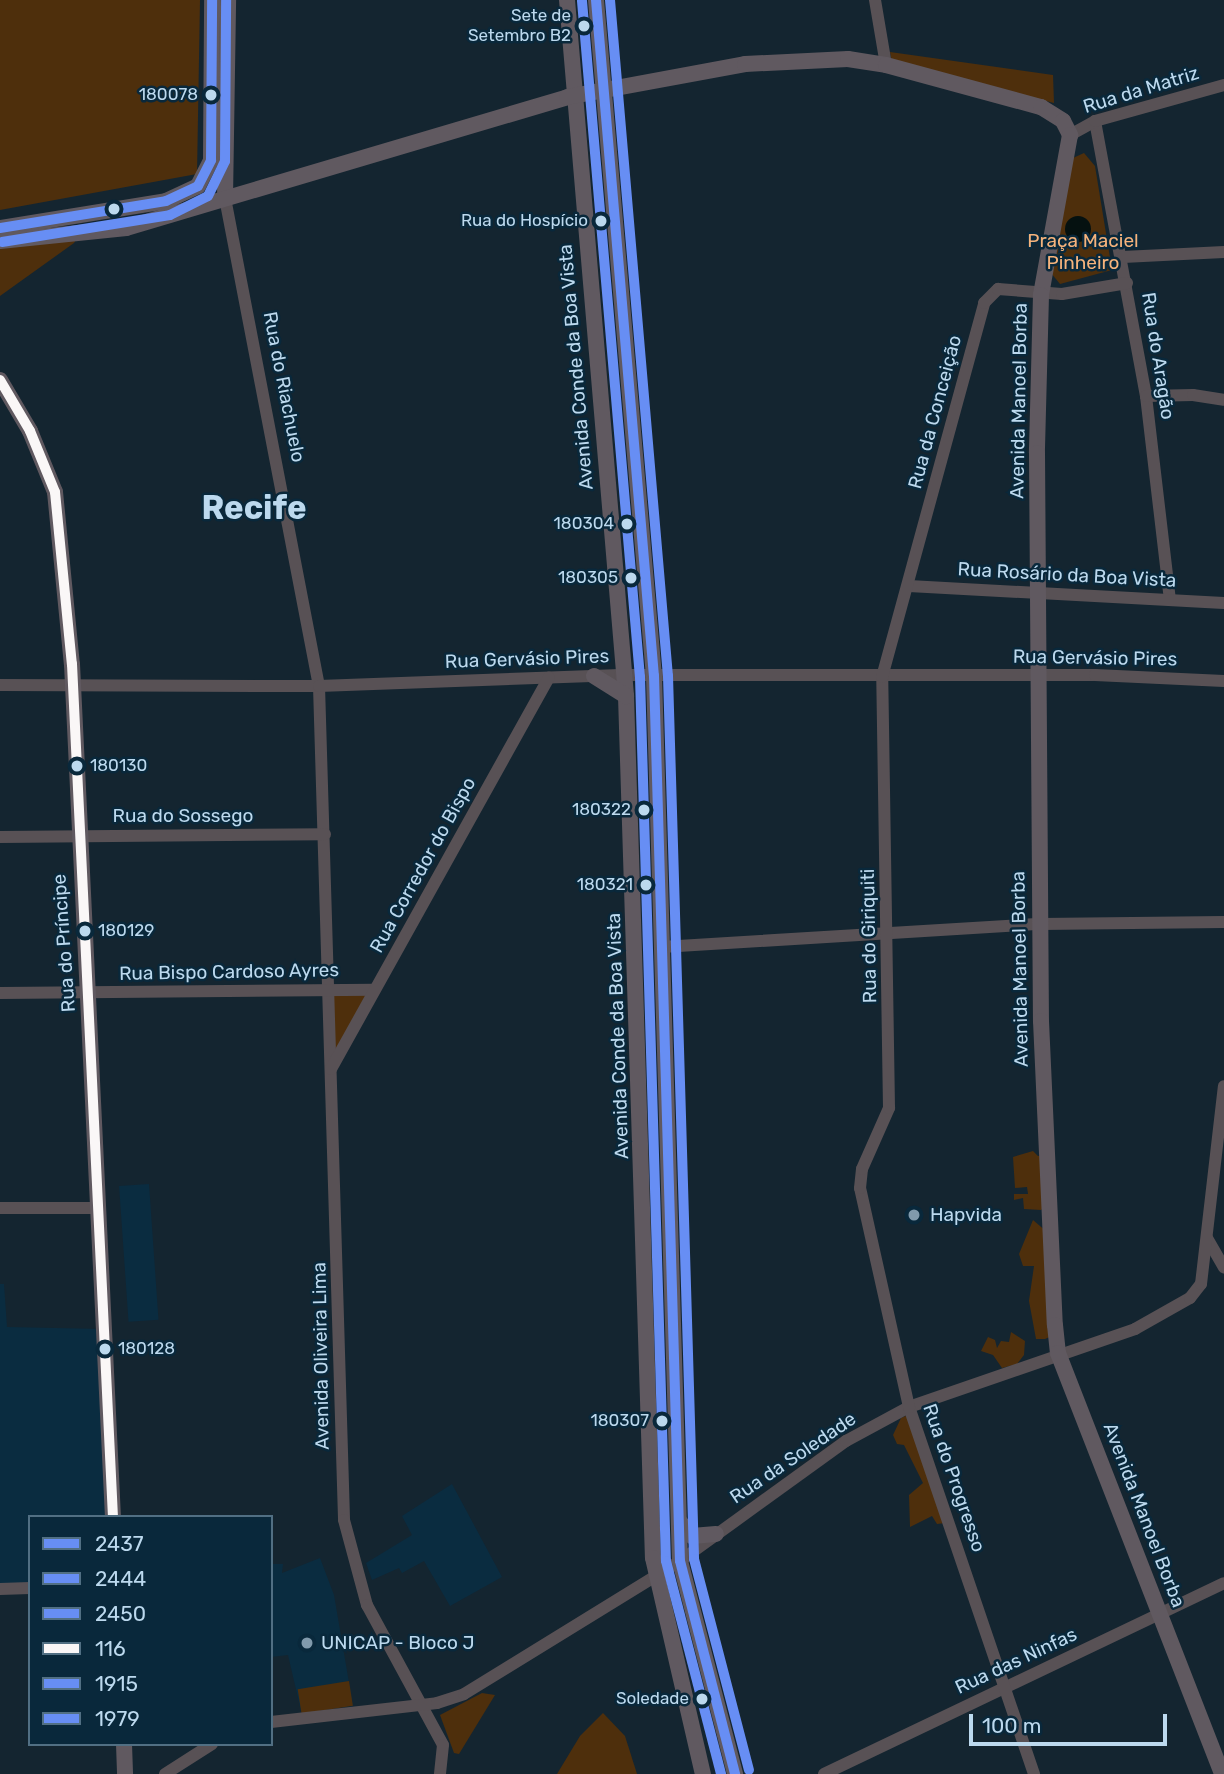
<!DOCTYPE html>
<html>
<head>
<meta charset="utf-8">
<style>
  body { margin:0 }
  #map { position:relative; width:1224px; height:1774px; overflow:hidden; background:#142530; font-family:Rubik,sans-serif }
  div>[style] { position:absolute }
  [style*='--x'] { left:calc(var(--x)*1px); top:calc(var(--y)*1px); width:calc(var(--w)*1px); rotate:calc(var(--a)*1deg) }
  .built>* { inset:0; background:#0a2c40; transform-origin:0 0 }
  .green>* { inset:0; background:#4e2f0c; transform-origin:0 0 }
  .water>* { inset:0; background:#051110 }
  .round { border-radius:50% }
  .minor>* { height:12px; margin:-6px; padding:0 6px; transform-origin:6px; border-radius:6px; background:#585155 }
  .major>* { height:16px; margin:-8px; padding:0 8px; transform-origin:8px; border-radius:8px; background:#605960 }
  .bus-1>* { height:10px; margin:-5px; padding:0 5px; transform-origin:5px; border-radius:5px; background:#678ef4 }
  .bus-2>* { height:10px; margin:-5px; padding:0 5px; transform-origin:5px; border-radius:5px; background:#678ef4 }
  .bus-3>* { height:10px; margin:-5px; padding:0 5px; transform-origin:5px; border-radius:5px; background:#678ef4 }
  .bus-4>* { height:10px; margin:-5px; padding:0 5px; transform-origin:5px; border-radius:5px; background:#faf7f7 }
  .bus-5>* { height:10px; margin:-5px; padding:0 5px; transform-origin:5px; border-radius:5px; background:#678ef4 }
  .bus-6>* { height:10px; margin:-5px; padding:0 5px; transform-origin:5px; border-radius:5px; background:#678ef4 }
  .dots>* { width:19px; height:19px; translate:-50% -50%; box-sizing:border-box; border:4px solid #09283b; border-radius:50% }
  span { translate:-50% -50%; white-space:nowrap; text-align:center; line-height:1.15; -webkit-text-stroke:5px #09283b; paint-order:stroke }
  .bus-label { font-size:17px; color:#bcd9ee }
  .right { translate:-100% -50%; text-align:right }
  .left { translate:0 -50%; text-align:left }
  .street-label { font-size:19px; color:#bcd9ee }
  .park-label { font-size:19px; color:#f5b37c }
  .poi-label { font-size:19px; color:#bcd9ee }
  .town-label { font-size:33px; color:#bcd9ee; font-weight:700 }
  .legend { position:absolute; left:28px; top:1515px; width:245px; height:231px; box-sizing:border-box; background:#09283b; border:2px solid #516f83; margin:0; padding:9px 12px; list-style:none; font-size:21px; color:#bcd9ee }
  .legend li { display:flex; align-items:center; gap:14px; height:35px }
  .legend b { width:35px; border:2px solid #516f83 }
  .scale { position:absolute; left:969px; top:1714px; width:198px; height:32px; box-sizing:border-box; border:4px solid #bcd9ee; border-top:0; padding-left:9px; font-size:21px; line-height:24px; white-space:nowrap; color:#bcd9ee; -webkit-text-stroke:5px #09283b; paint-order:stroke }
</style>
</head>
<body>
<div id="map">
  <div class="built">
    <i style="left:149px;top:1184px;width:136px;height:30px;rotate:86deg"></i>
    <i style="clip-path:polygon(0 1284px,4px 1284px,7px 1327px,103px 1329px,113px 1517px,30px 1517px,30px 1588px,0 1589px)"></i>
    <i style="clip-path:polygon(452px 1484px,502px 1577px,450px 1606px,424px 1561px,402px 1573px,399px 1568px,372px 1580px,366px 1563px,412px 1535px,402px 1516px)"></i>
    <i style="clip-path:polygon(320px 1558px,334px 1595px,353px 1706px,301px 1711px,288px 1655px,271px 1657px,271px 1564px,283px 1564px,282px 1573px)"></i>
  </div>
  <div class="green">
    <i style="clip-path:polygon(0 0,200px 0,197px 174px,0 210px)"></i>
    <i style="clip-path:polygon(890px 52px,1053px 75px,1054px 103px,892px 62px)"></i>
    <i style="clip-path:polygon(1084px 153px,1095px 166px,1112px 270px,1060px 284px,1051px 273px,1073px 158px)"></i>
    <i style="clip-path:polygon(76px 240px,74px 243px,0 296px,0 243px)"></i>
    <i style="clip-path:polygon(331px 990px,374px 990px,330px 1071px)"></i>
    <i style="clip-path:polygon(1033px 1151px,1038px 1156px,1047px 1155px,1046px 1205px,1041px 1210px,1024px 1209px,1023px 1198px,1014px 1200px,1014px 1194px,1028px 1194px,1027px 1187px,1015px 1188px,1013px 1157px)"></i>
    <i style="clip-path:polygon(1033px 1220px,1047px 1232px,1052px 1336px,1045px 1339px,1036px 1339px,1029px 1301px,1034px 1266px,1023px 1266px,1019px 1254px)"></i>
    <i style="clip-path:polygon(656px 1246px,658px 1248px,667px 1517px,662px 1517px)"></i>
    <i style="clip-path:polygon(1011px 1332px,1025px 1341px,1024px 1355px,1017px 1364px,1002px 1368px,993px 1355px,981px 1351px,988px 1337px,995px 1340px,997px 1348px,1001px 1341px,1009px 1342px)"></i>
    <i style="clip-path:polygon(908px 1415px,945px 1523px,937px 1524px,932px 1516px,910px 1527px,909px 1495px,923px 1483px,904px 1445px,897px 1444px,893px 1435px,901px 1418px)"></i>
    <i style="left:349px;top:1681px;width:25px;height:52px;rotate:81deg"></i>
    <i style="clip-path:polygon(482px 1693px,495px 1695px,459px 1754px,454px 1753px,440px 1715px)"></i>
    <i style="clip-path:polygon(603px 1713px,625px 1736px,637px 1774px,557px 1774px,580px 1736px)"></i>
  </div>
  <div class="water">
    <i class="round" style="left:1065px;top:216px;width:26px;height:26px"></i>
  </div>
  <div class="minor">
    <i style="--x:875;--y:0;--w:66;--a:80.4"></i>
    <i style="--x:1095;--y:121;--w:280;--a:79.5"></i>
    <i style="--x:1146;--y:396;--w:204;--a:83.3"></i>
    <i style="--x:1070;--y:135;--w:29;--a:-29"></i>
    <i style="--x:1095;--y:121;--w:134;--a:-15.6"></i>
    <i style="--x:225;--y:198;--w:497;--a:79.1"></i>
    <i style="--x:319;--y:686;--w:834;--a:88.28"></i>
    <i style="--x:344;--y:1520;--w:88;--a:74.9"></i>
    <i style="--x:367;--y:1605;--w:159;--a:61.5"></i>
    <i style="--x:443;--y:1745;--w:29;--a:96"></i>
    <i style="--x:1123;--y:257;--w:101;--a:-2.8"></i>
    <i style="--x:1146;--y:396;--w:47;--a:-1.2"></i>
    <i style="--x:1193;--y:395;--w:31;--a:9"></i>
    <i style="--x:909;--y:586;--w:315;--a:3.1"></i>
    <i style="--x:0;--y:685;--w:319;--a:0.2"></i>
    <i style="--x:319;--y:686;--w:301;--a:-2.1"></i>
    <i style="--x:620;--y:675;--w:475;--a:0"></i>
    <i style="--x:1095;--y:675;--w:129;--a:2.7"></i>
    <i style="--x:0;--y:837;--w:325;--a:-0.5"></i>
    <i style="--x:662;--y:947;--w:379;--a:-3.5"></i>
    <i style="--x:1040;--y:924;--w:184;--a:-0.6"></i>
    <i style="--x:0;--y:993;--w:374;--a:-0.5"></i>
    <i style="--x:331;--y:1069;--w:448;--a:-60.9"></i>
    <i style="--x:0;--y:1208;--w:96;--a:0"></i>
    <i style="--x:1207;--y:1238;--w:34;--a:60"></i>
    <i style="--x:0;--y:1589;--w:30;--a:-2"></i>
    <i style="--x:271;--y:1722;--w:167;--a:-6.5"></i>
    <i style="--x:437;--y:1703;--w:28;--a:-18"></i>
    <i style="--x:464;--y:1694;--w:254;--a:-31.6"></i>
    <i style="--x:680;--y:1561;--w:205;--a:-35.9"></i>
    <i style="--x:846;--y:1441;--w:72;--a:-28.4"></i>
    <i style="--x:909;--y:1407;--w:239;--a:-19"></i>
    <i style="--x:1135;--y:1329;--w:63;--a:-29.4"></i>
    <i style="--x:1190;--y:1298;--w:18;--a:-52"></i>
    <i style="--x:1201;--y:1284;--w:199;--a:-83.4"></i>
    <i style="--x:165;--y:1774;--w:56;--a:-32.6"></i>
    <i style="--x:824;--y:1774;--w:443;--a:-25.5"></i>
    <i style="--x:1034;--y:1774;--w:388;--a:-108.8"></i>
    <i style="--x:909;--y:1407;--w:224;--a:-102.6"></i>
    <i style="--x:860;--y:1188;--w:19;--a:-84"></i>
    <i style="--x:862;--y:1169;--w:67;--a:-66.1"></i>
    <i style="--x:889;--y:1108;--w:431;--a:-90.9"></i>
    <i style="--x:882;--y:677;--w:388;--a:-74.7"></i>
    <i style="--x:984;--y:303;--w:20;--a:-45"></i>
    <i style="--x:998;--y:289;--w:64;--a:4.5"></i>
    <i style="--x:1062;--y:294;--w:66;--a:-9.6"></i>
  </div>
  <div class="major">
    <i style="--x:567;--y:0;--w:698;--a:85.15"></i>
    <i style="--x:626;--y:696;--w:862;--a:88.21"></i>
    <i style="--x:653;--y:1558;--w:222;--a:77"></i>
    <i style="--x:596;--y:0;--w:678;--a:85.1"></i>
    <i style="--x:654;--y:676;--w:885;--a:88.32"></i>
    <i style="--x:680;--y:1561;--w:220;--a:75.5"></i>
    <i style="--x:225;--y:198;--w:198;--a:-89.1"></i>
    <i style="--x:0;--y:228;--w:168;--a:-9.2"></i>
    <i style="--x:166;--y:201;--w:35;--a:-25"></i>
    <i style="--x:198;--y:186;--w:29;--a:-63"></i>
    <i style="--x:211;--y:160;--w:160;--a:-89.6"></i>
    <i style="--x:0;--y:241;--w:127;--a:-5.9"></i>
    <i style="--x:126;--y:228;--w:460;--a:-16.5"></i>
    <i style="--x:567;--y:97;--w:181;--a:-10.5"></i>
    <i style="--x:745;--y:64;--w:103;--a:-2.8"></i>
    <i style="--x:848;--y:59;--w:38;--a:9"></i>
    <i style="--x:886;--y:65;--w:161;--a:15.2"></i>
    <i style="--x:1041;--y:107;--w:26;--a:32"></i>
    <i style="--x:1063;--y:121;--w:16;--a:63"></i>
    <i style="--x:1070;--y:135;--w:163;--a:100.3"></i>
    <i style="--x:1041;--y:295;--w:158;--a:91.5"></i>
    <i style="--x:1037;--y:453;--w:568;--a:89.6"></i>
    <i style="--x:1041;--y:1021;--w:304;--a:87.4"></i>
    <i style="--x:1055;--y:1325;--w:28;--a:84"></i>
    <i style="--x:1058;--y:1353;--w:452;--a:68.7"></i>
    <i style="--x:0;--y:380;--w:59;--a:59.5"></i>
    <i style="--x:30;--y:431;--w:66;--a:67.7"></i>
    <i style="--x:55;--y:492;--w:173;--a:84.4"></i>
    <i style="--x:72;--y:664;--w:854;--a:87.25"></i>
    <i style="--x:594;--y:676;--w:38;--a:32"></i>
    <i style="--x:679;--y:1521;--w:20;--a:49"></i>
    <i style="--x:692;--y:1536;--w:24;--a:-5"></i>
    <i style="--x:124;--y:1744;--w:30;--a:88"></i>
  </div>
  <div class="bus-1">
    <i style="--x:596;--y:0;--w:678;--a:85.1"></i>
    <i style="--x:654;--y:676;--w:885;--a:88.32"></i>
    <i style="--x:680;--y:1561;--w:220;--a:75.5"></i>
  </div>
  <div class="bus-2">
    <i style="--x:582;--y:1;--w:678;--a:85.1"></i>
    <i style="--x:640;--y:677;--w:884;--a:88.32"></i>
    <i style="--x:666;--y:1561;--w:220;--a:75.5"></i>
  </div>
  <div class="bus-3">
    <i style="--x:610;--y:0;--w:678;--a:85.1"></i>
    <i style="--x:668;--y:676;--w:883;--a:88.31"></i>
    <i style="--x:694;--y:1559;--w:218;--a:75.4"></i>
  </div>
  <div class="bus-4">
    <i style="--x:0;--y:380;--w:59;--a:59.5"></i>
    <i style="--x:30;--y:431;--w:66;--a:67.7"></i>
    <i style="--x:55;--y:492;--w:173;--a:84.4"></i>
    <i style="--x:72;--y:664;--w:854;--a:87.25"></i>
  </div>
  <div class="bus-5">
    <i style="--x:0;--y:228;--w:168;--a:-9.2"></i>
    <i style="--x:166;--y:201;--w:35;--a:-25"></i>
    <i style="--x:198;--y:186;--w:29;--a:-63"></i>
    <i style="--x:211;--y:160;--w:160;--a:-89.6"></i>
  </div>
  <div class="bus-6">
    <i style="--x:2;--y:242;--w:170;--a:-9.1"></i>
    <i style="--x:170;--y:215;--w:42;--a:-26.6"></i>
    <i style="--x:208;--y:196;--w:39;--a:-64"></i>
    <i style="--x:225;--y:161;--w:161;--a:-89.6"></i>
  </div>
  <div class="dots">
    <i style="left:584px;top:26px;background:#bcd9ee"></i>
    <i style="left:211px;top:95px;background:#bcd9ee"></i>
    <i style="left:114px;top:209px;background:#bcd9ee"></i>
    <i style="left:601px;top:221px;background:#bcd9ee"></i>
    <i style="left:627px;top:524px;background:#bcd9ee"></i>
    <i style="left:631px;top:578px;background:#bcd9ee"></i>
    <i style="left:77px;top:766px;background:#bcd9ee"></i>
    <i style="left:644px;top:810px;background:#bcd9ee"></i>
    <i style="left:646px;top:885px;background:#bcd9ee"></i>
    <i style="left:85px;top:931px;background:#bcd9ee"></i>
    <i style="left:914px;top:1215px;background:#819aac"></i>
    <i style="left:105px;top:1349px;background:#bcd9ee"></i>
    <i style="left:662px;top:1421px;background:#bcd9ee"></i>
    <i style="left:307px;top:1643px;background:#819aac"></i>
    <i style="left:702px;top:1699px;background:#bcd9ee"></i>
  </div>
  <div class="bus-label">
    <span class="right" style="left:571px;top:26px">Sete de<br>Setembro B2</span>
    <span class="right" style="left:198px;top:95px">180078</span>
    <span class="right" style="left:588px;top:221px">Rua do Hospício</span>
    <span class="right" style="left:614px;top:524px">180304</span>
    <span class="right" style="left:618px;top:578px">180305</span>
    <span class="left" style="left:90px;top:766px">180130</span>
    <span class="right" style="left:631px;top:810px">180322</span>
    <span class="right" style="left:633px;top:885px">180321</span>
    <span class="left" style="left:98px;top:931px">180129</span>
    <span class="left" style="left:118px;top:1349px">180128</span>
    <span class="right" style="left:649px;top:1421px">180307</span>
    <span class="right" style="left:689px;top:1699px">Soledade</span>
  </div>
  <div class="street-label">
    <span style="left:1141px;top:90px;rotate:-17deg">Rua da Matriz</span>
    <span style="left:1158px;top:356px;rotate:81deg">Rua do Aragão</span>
    <span style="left:576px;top:367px;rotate:-95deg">Avenida Conde da Boa Vista</span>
    <span style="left:284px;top:387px;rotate:79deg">Rua do Riachuelo</span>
    <span style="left:1019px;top:401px;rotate:-89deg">Avenida Manoel Borba</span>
    <span style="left:935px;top:412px;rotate:-75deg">Rua da Conceição</span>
    <span style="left:1067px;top:575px;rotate:3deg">Rua Rosário da Boa Vista</span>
    <span style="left:1095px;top:658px;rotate:1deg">Rua Gervásio Pires</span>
    <span style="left:527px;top:659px;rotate:-2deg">Rua Gervásio Pires</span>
    <span style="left:183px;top:816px">Rua do Sossego</span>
    <span style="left:423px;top:865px;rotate:-61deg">Rua Corredor do Bispo</span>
    <span style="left:869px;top:936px;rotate:-91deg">Rua do Giriquiti</span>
    <span style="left:64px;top:943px;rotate:-94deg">Rua do Príncipe</span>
    <span style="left:1020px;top:969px;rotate:-91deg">Avenida Manoel Borba</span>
    <span style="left:229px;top:972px;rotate:-1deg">Rua Bispo Cardoso Ayres</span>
    <span style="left:618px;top:1036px;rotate:-92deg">Avenida Conde da Boa Vista</span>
    <span style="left:321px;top:1356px;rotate:-91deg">Avenida Oliveira Lima</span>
    <span style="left:793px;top:1458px;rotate:-34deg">Rua da Soledade</span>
    <span style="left:954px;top:1478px;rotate:71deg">Rua do Progresso</span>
    <span style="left:1144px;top:1515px;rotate:69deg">Avenida Manoel Borba</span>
    <span style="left:1016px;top:1661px;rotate:-25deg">Rua das Ninfas</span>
  </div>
  <div class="park-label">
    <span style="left:1083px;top:252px">Praça Maciel<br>Pinheiro</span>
  </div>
  <div class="poi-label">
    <span class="left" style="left:930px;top:1215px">Hapvida</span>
    <span class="left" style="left:321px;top:1643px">UNICAP - Bloco J</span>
  </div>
  <div class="town-label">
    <span style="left:254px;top:508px">Recife</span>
  </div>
  <ul class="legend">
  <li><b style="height:9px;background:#678ef4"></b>2437</li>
  <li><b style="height:9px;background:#678ef4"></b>2444</li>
  <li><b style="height:9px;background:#678ef4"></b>2450</li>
  <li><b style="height:9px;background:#faf7f7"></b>116</li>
  <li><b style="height:9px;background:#678ef4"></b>1915</li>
  <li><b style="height:9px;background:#678ef4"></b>1979</li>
  </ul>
  <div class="scale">100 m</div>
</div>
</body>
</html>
